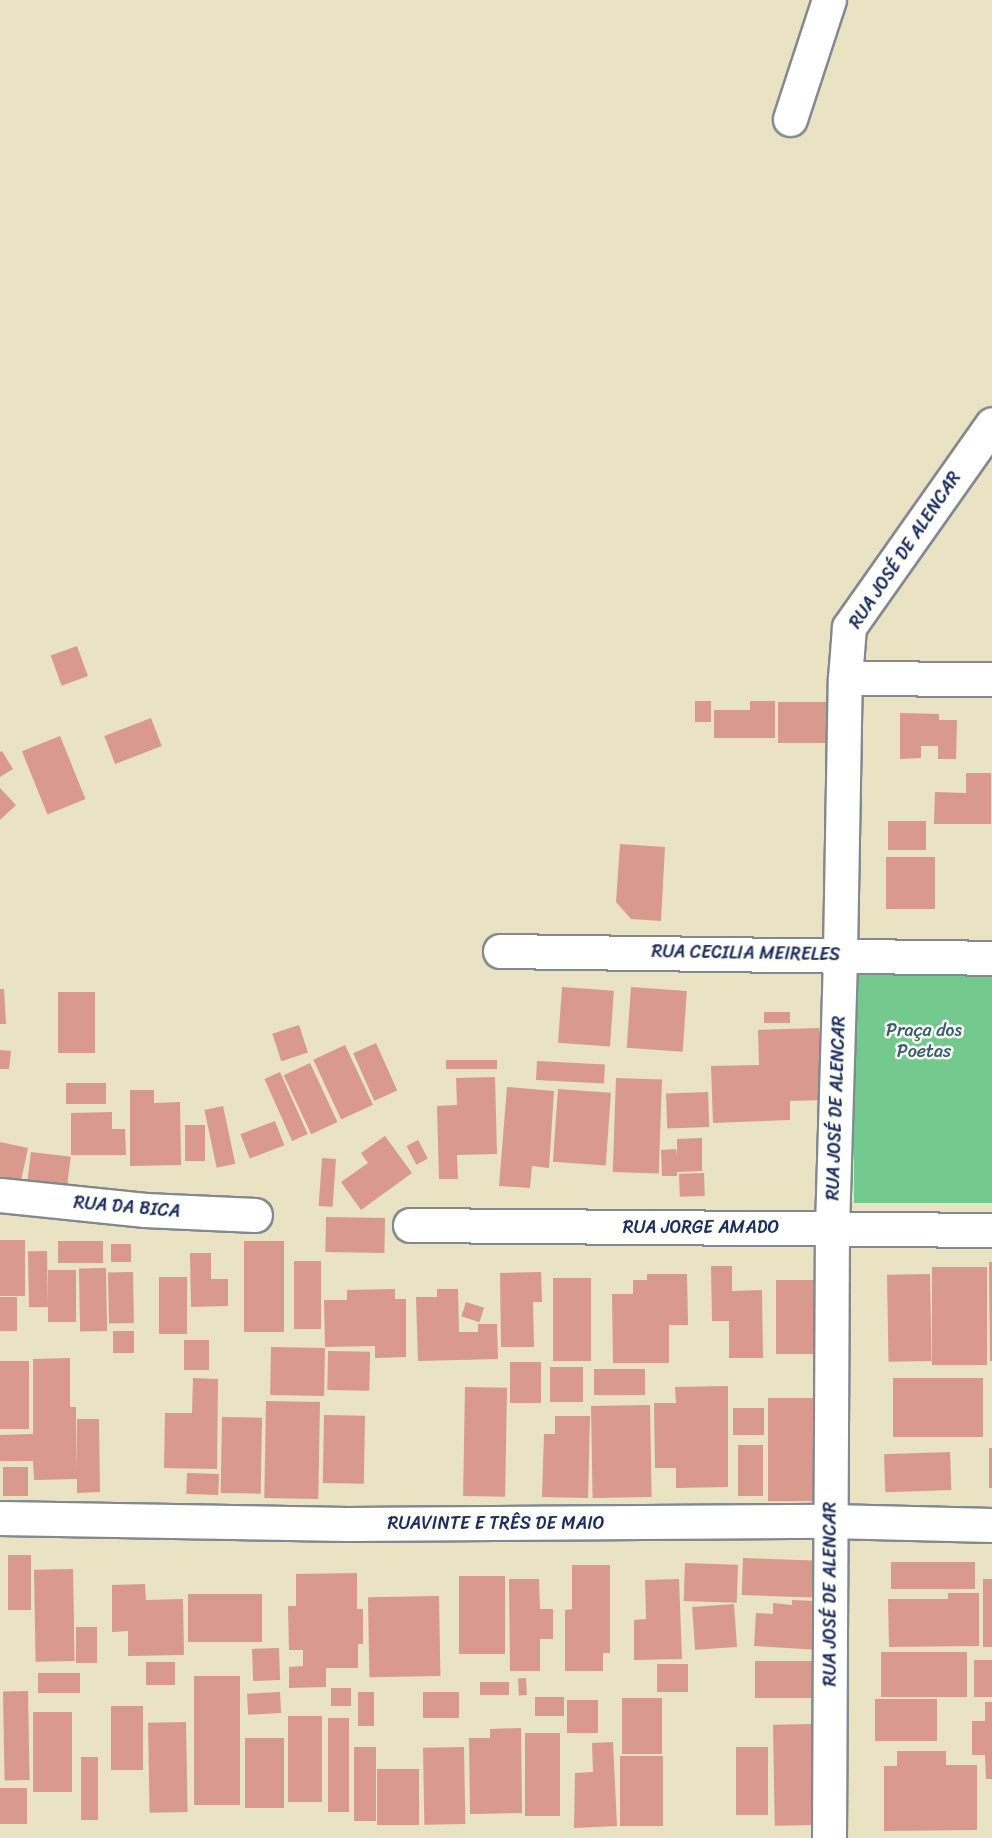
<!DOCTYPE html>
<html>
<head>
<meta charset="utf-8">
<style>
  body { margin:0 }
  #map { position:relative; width:992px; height:1838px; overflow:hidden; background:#e9e3c3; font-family:Sriracha,sans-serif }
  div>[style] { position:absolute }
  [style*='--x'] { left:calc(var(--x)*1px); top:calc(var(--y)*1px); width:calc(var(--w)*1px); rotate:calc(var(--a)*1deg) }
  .green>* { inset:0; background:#74ca8e; transform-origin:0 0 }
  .building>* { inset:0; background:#d9998d; transform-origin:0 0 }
  .roads { filter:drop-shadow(2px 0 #828990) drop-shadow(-2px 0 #828990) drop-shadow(0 2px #828990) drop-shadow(0 -2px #828990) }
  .minor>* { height:33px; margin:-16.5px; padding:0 16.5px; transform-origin:16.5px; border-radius:16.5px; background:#fff }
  span { translate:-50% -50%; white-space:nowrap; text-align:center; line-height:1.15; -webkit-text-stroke:5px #fdfcf7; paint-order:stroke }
  .street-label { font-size:18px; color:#1b2f5e }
  .park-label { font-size:18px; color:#365e6c }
</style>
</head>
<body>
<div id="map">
  <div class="green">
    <i style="left:992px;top:970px;width:233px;height:138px;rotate:90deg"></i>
  </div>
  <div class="building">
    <i style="left:77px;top:646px;width:32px;height:28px;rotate:70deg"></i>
    <i style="left:695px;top:701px;width:16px;height:21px"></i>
    <i style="clip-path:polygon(750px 701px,775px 701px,775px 738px,714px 738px,714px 710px,750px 710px)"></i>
    <i style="left:778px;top:702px;width:53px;height:41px"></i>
    <i style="clip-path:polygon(900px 713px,939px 714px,939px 720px,957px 720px,956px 759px,938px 759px,938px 746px,921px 746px,921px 758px,900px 759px)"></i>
    <i style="left:151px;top:718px;width:30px;height:50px;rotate:69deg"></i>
    <i style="left:60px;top:736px;width:68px;height:41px;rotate:68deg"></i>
    <i style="clip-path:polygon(2px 751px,13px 769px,0 777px,0 752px)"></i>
    <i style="clip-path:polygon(966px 773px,991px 773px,991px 824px,934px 824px,935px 792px,966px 793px)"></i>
    <i style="clip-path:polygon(0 788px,16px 805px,0 820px)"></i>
    <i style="left:888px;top:821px;width:38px;height:29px"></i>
    <i style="clip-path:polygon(620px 844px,665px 847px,661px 921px,631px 919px,616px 902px)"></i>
    <i style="left:886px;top:857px;width:49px;height:52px"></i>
    <i style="left:562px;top:987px;width:52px;height:56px;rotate:4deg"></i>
    <i style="left:631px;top:987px;width:56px;height:61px;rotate:4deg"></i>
    <i style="clip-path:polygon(0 989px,4px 989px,6px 1024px,0 1024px)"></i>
    <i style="left:58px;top:992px;width:37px;height:61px"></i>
    <i style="left:790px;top:1012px;width:11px;height:26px;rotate:90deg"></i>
    <i style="left:299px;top:1025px;width:29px;height:28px;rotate:72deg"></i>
    <i style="clip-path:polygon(819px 1028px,821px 1100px,790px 1101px,790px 1120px,713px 1123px,711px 1066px,759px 1065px,758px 1030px)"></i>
    <i style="left:376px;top:1043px;width:52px;height:25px;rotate:66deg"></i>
    <i style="left:345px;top:1045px;width:66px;height:35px;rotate:65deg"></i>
    <i style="clip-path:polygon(0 1050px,11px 1051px,9px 1069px,0 1069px)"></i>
    <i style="left:497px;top:1060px;width:9px;height:51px;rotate:90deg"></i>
    <i style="left:537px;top:1061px;width:68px;height:19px;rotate:3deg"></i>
    <i style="left:310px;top:1063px;width:65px;height:29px;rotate:65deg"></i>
    <i style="left:280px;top:1072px;width:68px;height:17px;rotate:66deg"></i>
    <i style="clip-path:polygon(495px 1077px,497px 1154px,457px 1155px,458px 1179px,439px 1179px,437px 1106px,457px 1105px,456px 1078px)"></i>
    <i style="left:616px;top:1078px;width:46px;height:94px;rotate:2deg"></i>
    <i style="left:106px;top:1083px;width:21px;height:40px;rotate:90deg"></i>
    <i style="clip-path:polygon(507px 1087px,554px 1091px,549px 1168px,532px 1166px,530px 1188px,499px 1186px)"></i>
    <i style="left:558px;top:1089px;width:53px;height:73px;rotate:4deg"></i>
    <i style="clip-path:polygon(130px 1090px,154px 1090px,154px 1103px,180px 1102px,181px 1165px,130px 1166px)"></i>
    <i style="left:708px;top:1092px;width:35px;height:42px;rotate:88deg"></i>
    <i style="left:223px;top:1106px;width:59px;height:19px;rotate:78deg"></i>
    <i style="clip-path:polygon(112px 1112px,112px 1129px,125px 1129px,126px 1155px,71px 1155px,71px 1113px)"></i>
    <i style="left:275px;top:1121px;width:26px;height:37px;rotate:69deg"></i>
    <i style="left:185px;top:1125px;width:20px;height:36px"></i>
    <i style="clip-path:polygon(385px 1136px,412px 1173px,361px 1210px,341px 1182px,368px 1163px,361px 1153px)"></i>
    <i style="clip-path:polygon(702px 1138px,702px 1171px,677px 1172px,677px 1176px,662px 1176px,661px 1150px,676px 1149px,677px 1156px,677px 1139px)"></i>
    <i style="left:418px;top:1140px;width:21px;height:13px;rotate:62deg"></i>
    <i style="clip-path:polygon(0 1142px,28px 1148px,21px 1181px,0 1177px)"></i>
    <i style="left:31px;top:1152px;width:40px;height:29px;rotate:7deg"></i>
    <i style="left:322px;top:1158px;width:14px;height:48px;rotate:4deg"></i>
    <i style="left:704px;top:1173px;width:23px;height:25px;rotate:88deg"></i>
    <i style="left:326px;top:1217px;width:59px;height:35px;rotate:1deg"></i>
    <i style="left:0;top:1240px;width:25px;height:56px"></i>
    <i style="left:103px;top:1241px;width:22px;height:45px;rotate:90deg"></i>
    <i style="left:244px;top:1241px;width:40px;height:91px"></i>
    <i style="left:131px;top:1244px;width:18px;height:20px;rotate:90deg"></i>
    <i style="left:47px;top:1251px;width:56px;height:19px;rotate:89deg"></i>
    <i style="clip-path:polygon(190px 1253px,211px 1253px,211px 1279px,228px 1279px,228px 1306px,191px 1307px)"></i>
    <i style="left:294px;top:1261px;width:27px;height:68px"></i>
    <i style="clip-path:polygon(989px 1262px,992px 1262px,992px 1361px,990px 1361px)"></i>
    <i style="clip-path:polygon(711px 1266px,732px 1266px,732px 1291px,762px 1290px,763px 1358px,729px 1358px,729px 1321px,712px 1321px)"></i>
    <i style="left:987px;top:1267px;width:98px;height:55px;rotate:90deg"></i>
    <i style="left:106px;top:1268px;width:63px;height:27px;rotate:89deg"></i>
    <i style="left:48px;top:1270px;width:28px;height:52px"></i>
    <i style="left:133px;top:1272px;width:51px;height:25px;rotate:89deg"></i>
    <i style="clip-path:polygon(541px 1272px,542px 1302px,533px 1302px,534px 1347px,501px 1347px,500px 1273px)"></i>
    <i style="clip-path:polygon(647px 1274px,687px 1274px,688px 1325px,669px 1325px,669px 1363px,613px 1363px,612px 1294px,633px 1294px,633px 1280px,647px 1280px)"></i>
    <i style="left:930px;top:1274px;width:87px;height:43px;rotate:89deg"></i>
    <i style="left:159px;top:1277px;width:28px;height:57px"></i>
    <i style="left:591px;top:1278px;width:83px;height:38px;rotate:90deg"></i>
    <i style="left:821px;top:1280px;width:74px;height:45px;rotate:90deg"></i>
    <i style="clip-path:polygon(395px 1289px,395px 1299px,406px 1299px,406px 1357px,375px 1358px,375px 1346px,325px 1347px,324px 1300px,347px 1300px,347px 1290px)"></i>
    <i style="clip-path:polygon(437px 1289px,458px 1289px,459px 1332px,478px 1332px,478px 1324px,497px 1324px,498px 1359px,418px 1361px,416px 1297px,437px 1297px)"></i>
    <i style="left:0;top:1297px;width:17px;height:34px"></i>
    <i style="left:466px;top:1302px;width:19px;height:15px;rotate:18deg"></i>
    <i style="left:113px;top:1331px;width:21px;height:22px"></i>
    <i style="left:209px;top:1340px;width:30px;height:25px;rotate:90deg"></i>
    <i style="left:271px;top:1347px;width:54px;height:48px;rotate:1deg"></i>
    <i style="left:328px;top:1351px;width:42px;height:39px;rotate:1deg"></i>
    <i style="clip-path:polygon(70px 1358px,70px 1407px,76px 1407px,76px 1475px,77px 1419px,99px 1419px,100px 1492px,77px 1493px,77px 1479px,34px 1480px,33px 1461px,0 1461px,0 1435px,33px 1434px,33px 1359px)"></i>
    <i style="left:0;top:1361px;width:29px;height:68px"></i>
    <i style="left:541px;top:1362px;width:41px;height:31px;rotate:90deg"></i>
    <i style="left:583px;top:1367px;width:35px;height:33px;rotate:90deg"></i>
    <i style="left:594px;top:1369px;width:51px;height:26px"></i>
    <i style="clip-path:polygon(193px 1378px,218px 1379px,217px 1469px,164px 1468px,165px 1413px,192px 1413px)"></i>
    <i style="left:983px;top:1378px;width:59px;height:90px;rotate:90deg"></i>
    <i style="clip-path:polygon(728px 1386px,728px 1487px,676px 1488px,676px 1468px,655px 1468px,654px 1403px,676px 1403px,675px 1387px)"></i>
    <i style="left:465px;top:1387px;width:42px;height:109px;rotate:1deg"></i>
    <i style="left:768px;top:1398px;width:46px;height:103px"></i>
    <i style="left:266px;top:1401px;width:54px;height:97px;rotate:1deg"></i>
    <i style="left:650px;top:1405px;width:92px;height:59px;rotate:89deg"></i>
    <i style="left:764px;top:1408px;width:27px;height:31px;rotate:90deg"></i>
    <i style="left:324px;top:1415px;width:41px;height:68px;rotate:1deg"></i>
    <i style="clip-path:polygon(555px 1416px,590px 1416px,588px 1498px,542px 1497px,544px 1434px,555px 1434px)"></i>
    <i style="left:222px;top:1417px;width:40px;height:76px;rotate:1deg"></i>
    <i style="left:738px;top:1445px;width:25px;height:51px"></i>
    <i style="left:989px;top:1448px;width:3px;height:40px"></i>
    <i style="left:950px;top:1452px;width:38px;height:66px;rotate:88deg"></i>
    <i style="left:3px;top:1467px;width:25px;height:29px"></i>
    <i style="left:187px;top:1473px;width:32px;height:21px;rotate:2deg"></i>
    <i style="left:31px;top:1555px;width:55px;height:23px;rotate:90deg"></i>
    <i style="left:743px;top:1558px;width:70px;height:37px;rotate:2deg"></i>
    <i style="left:975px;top:1562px;width:27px;height:84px;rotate:90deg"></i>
    <i style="left:685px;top:1563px;width:53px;height:38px;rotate:2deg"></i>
    <i style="clip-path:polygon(572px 1565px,610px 1565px,610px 1653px,603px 1653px,603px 1671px,565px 1671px,565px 1610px,572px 1609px)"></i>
    <i style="left:73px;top:1569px;width:92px;height:39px;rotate:89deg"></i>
    <i style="clip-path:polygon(357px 1573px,357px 1609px,363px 1609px,363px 1644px,358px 1644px,358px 1668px,326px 1668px,326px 1687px,289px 1688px,289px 1667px,303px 1666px,303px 1650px,289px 1650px,288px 1606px,296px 1606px,296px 1574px)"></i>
    <i style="left:459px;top:1576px;width:46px;height:78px"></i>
    <i style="clip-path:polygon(509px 1579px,539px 1579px,540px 1609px,553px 1609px,553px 1639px,540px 1639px,540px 1671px,510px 1671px)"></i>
    <i style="clip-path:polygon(679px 1579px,682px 1659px,634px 1660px,634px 1620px,646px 1619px,645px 1580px)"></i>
    <i style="left:992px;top:1579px;width:68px;height:9px;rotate:90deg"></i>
    <i style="clip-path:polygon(145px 1584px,146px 1600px,183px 1599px,184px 1655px,128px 1656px,128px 1631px,112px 1632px,112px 1585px)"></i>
    <i style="clip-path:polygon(948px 1593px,979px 1593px,979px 1646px,889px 1647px,888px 1599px,948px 1599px)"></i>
    <i style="left:262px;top:1594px;width:48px;height:74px;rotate:90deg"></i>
    <i style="left:439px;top:1596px;width:80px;height:71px;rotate:89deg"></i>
    <i style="clip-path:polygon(792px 1600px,815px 1601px,820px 1650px,754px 1646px,756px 1613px,773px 1614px,773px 1603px,792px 1605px)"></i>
    <i style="left:734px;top:1604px;width:43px;height:42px;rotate:86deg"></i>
    <i style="left:76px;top:1627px;width:21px;height:36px"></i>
    <i style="left:279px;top:1648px;width:32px;height:27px;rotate:88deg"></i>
    <i style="left:967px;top:1652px;width:45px;height:86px;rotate:90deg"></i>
    <i style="left:974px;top:1660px;width:18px;height:37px"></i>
    <i style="left:755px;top:1661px;width:57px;height:37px"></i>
    <i style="left:146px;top:1662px;width:29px;height:23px"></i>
    <i style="left:657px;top:1664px;width:31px;height:28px"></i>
    <i style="left:80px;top:1673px;width:20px;height:42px;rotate:90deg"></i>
    <i style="left:240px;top:1676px;width:129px;height:46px;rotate:90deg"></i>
    <i style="left:526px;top:1678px;width:17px;height:8px;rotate:87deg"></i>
    <i style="left:509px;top:1682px;width:13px;height:29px;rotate:90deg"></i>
    <i style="left:351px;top:1688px;width:18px;height:20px;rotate:90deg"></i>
    <i style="left:28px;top:1691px;width:89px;height:25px;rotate:89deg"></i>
    <i style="left:280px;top:1692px;width:21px;height:33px;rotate:87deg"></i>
    <i style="left:358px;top:1692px;width:16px;height:34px"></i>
    <i style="left:423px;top:1692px;width:36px;height:26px"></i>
    <i style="left:535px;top:1697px;width:29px;height:19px"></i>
    <i style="left:662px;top:1698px;width:56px;height:40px;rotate:90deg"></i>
    <i style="left:937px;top:1699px;width:42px;height:62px;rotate:90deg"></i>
    <i style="left:598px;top:1700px;width:33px;height:31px;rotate:90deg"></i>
    <i style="clip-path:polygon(985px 1702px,992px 1702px,992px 1779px,986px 1779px,985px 1755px,972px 1755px,972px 1721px,985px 1721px)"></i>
    <i style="left:111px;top:1706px;width:32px;height:64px"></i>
    <i style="left:72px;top:1712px;width:80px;height:39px;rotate:90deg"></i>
    <i style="left:288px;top:1716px;width:34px;height:86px"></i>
    <i style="left:328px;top:1718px;width:21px;height:94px"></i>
    <i style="left:186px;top:1722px;width:90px;height:38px;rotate:89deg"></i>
    <i style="left:812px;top:1724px;width:101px;height:39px;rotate:89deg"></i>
    <i style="clip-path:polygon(521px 1728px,522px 1813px,470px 1814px,469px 1738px,490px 1738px,490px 1729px)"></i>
    <i style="left:525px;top:1733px;width:35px;height:83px"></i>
    <i style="left:245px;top:1738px;width:39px;height:70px"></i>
    <i style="clip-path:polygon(613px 1742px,617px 1826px,574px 1828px,575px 1773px,593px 1772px,592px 1743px)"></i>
    <i style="left:376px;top:1747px;width:74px;height:22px;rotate:90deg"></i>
    <i style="left:464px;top:1747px;width:77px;height:41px;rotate:89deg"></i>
    <i style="left:736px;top:1747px;width:32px;height:68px"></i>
    <i style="clip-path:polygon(897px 1751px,946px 1751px,946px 1765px,977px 1765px,977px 1830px,884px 1831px,884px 1766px,897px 1766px)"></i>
    <i style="left:620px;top:1756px;width:43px;height:70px"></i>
    <i style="left:81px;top:1757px;width:17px;height:63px"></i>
    <i style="left:419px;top:1769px;width:56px;height:42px;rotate:90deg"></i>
    <i style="left:27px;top:1788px;width:36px;height:27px;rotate:90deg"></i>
  </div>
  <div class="roads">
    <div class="minor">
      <i style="--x:790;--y:119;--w:125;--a:-71.9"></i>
      <i style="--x:845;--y:678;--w:147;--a:0.4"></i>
      <i style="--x:500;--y:951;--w:492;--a:0.8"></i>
      <i style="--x:0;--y:1195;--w:146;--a:5.9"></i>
      <i style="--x:145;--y:1210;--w:110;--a:2.6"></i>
      <i style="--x:410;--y:1225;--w:582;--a:0.49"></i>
      <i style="--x:0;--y:1518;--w:347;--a:1"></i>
      <i style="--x:347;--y:1524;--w:483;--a:-0.4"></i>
      <i style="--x:830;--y:1521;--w:162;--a:1.4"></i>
      <i style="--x:829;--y:1838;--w:610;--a:-89.72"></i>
      <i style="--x:832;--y:1228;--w:275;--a:-88.3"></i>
      <i style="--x:840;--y:953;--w:275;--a:-89"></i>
      <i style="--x:845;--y:678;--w:51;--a:-85.5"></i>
      <i style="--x:849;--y:627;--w:248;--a:-54.8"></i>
    </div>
  </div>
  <div class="street-label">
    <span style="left:905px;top:550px;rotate:-56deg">RUA JOSÉ DE ALENCAR</span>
    <span style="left:746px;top:953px;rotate:1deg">RUA CECILIA MEIRELES</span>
    <span style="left:836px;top:1108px;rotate:-88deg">RUA JOSÉ DE ALENCAR</span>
    <span style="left:127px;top:1207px;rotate:5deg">RUA DA BICA</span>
    <span style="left:701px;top:1227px">RUA JORGE AMADO</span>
    <span style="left:496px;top:1523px">RUAVINTE E TRÊS DE MAIO</span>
    <span style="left:830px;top:1594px;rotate:-90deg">RUA JOSÉ DE ALENCAR</span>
  </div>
  <div class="park-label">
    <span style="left:924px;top:1041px">Praça dos<br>Poetas</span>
  </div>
</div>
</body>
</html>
